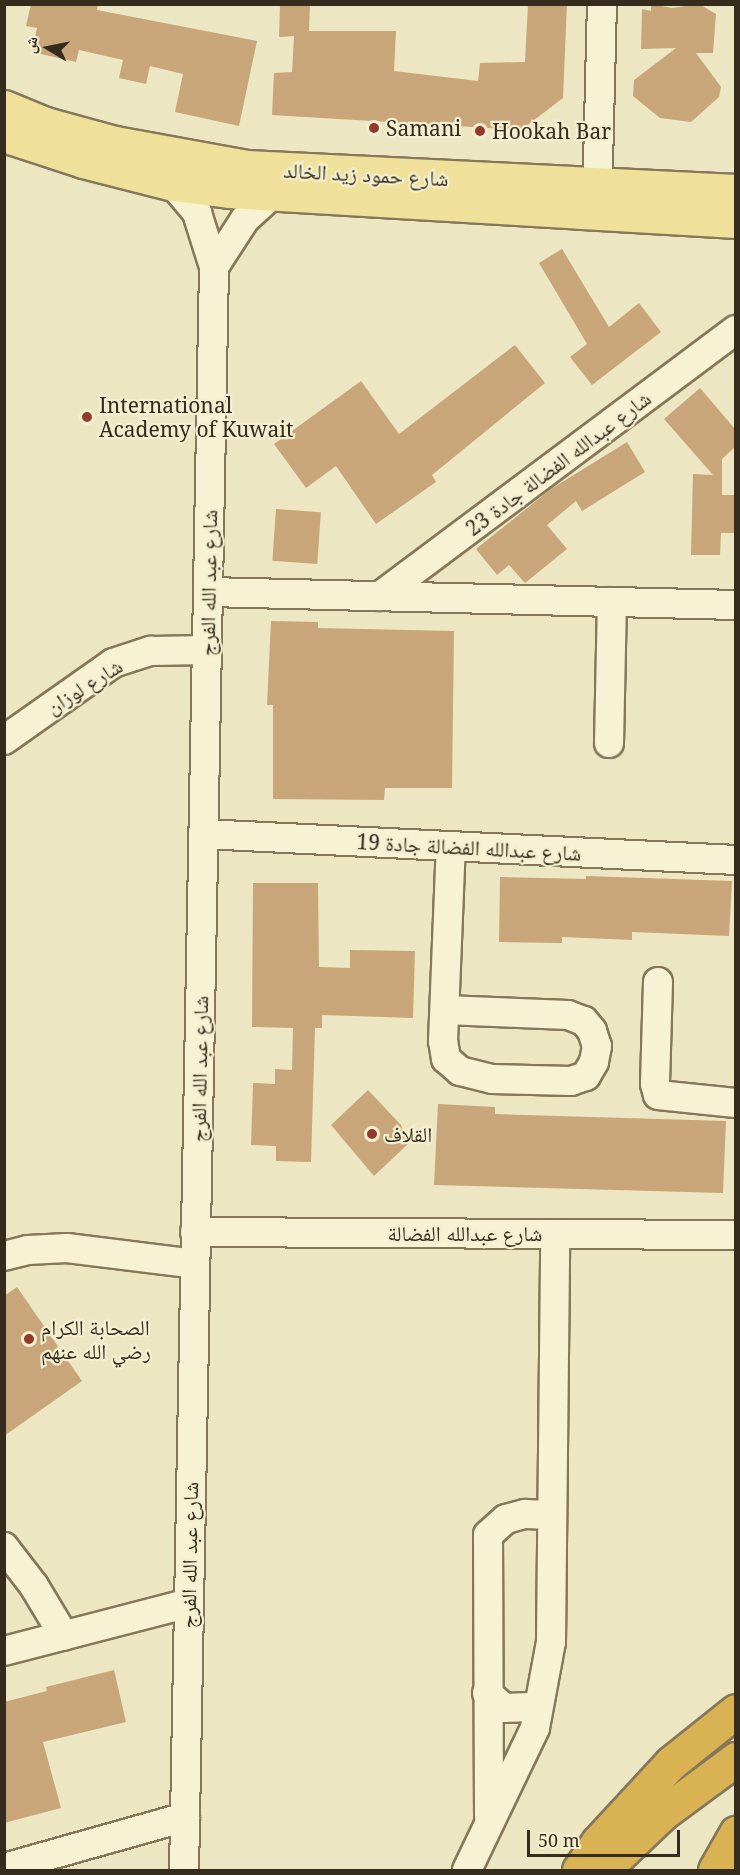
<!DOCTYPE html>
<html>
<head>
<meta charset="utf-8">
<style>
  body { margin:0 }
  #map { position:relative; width:740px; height:1875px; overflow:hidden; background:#ece6c2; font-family:"Noto Serif","Noto Naskh Arabic",serif }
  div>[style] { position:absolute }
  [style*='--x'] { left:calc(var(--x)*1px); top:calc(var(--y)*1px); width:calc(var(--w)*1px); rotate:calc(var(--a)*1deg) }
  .building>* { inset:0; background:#c9a679; transform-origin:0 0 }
  .roads { filter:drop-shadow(2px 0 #85775a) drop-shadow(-2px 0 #85775a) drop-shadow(0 2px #85775a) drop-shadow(0 -2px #85775a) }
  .minor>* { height:28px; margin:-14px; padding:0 14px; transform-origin:14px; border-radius:14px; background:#f7f2d4 }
  .major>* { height:33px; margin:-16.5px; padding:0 16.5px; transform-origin:16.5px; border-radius:16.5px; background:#efe09a }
  .highway>* { height:33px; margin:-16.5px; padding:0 16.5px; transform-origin:16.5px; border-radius:16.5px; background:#d9b254 }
  .dots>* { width:16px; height:16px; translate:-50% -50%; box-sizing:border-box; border:3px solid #f4efd1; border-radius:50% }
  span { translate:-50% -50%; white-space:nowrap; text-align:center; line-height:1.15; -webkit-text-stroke:4.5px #f4efd1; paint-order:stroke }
  .poi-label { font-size:21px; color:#352c1d }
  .left { translate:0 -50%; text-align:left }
  .street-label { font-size:21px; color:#352c1d }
  .frame { position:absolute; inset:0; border:6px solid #352c1d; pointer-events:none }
  .north { position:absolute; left:18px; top:18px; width:60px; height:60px; -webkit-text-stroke:4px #f4efd1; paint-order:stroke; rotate:280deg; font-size:16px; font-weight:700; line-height:24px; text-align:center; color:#352c1d }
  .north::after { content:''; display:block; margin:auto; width:21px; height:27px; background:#352c1d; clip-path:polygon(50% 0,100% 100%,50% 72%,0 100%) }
  .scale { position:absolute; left:527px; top:1830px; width:153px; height:27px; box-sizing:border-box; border:3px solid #352c1d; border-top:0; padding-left:8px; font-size:18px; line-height:21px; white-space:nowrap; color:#352c1d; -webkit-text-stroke:4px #f4efd1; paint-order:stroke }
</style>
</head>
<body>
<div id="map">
  <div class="building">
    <i style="clip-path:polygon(31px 4px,98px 4px,97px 10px,257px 41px,239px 126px,175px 112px,183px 74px,150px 66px,146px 84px,119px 78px,123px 60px,79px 50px,76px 62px,32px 52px,37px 28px,26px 26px)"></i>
    <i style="clip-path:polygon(280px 4px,310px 4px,309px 31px,396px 31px,394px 71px,478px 81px,480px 63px,525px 62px,528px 4px,567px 4px,563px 98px,521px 130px,272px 115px,274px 73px,292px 72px,294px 36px,279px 37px)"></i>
    <i style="clip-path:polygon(651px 4px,672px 8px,699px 4px,716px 14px,713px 53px,696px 53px,721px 87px,719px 97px,691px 122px,660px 118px,633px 96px,634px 80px,676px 48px,641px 49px,642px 9px,651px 11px)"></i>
    <i style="clip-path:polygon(562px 249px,609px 327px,639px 303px,661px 332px,592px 385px,570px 357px,587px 344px,539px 263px)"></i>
    <i style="clip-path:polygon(515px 345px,545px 383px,432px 475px,436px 482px,376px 524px,336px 466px,306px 488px,274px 444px,361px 381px,399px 434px)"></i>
    <i style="clip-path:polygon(700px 388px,735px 429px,735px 447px,722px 459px,722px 495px,735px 495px,735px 533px,721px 533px,720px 555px,691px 555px,693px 474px,713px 475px,664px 419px)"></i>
    <i style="clip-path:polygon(627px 442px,645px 472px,582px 511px,576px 501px,547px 525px,567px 549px,525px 583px,509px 565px,497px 575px,476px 549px,551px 489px)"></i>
    <i style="left:276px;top:509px;width:45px;height:52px;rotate:4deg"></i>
    <i style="clip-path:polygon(271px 621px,318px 622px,318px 628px,454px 631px,452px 788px,385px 788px,384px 800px,273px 799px,273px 705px,267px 705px)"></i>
    <i style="clip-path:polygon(586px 876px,732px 881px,729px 936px,632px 932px,632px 940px,562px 937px,562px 943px,499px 942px,500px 877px,586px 879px)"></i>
    <i style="clip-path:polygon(253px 883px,318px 883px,319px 967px,350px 968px,350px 950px,415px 951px,413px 1018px,322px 1015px,322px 1028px,315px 1028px,311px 1162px,276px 1161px,276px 1146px,251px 1145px,253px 1083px,275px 1084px,275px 1069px,292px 1070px,293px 1028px,252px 1027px)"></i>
    <i style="clip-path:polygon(368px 1090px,401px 1125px,408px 1144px,374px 1176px,331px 1125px)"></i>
    <i style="clip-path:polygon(438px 1104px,495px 1107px,495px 1114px,726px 1121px,723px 1193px,434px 1185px)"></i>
    <i style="clip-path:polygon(17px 1287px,82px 1381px,4px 1436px,4px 1296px)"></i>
    <i style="clip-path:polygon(114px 1670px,126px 1722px,43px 1742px,61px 1808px,4px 1823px,4px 1702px,47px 1691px,46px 1687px)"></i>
  </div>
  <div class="roads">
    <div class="minor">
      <i style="--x:173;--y:184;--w:38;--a:50"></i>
      <i style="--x:197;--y:213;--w:57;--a:72.5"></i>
      <i style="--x:214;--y:267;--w:1603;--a:91.07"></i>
      <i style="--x:597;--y:206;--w:202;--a:-88.6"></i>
      <i style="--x:214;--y:267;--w:57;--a:-57.1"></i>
      <i style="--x:245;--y:219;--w:38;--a:-42"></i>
      <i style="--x:208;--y:592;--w:528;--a:1.41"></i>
      <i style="--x:380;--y:596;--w:444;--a:-36.8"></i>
      <i style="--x:4;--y:740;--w:133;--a:-35.2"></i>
      <i style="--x:113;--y:663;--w:40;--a:-18"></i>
      <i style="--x:151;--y:651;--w:56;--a:-1"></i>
      <i style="--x:609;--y:743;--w:141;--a:-88.8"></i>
      <i style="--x:203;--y:834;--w:534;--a:2.79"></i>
      <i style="--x:658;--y:982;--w:102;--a:91.7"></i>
      <i style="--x:655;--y:1084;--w:11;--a:75"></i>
      <i style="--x:658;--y:1095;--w:78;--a:5.9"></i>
      <i style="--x:445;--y:1010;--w:123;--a:2.3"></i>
      <i style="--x:568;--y:1015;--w:17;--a:21"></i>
      <i style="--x:584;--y:1021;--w:13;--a:51"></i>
      <i style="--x:592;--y:1031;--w:16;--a:72"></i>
      <i style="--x:597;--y:1046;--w:16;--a:101"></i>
      <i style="--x:594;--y:1062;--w:16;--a:120"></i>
      <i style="--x:586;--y:1076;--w:16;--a:162"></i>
      <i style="--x:571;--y:1081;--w:79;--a:-178.5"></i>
      <i style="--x:492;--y:1079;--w:33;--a:-166"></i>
      <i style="--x:460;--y:1071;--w:18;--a:-139"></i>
      <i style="--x:446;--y:1059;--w:18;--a:-99"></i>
      <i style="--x:443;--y:1041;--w:195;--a:-87.7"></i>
      <i style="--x:195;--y:1232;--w:541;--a:0.32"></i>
      <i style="--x:4;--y:1256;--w:25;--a:-14"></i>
      <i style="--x:28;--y:1250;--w:39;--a:-3"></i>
      <i style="--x:67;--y:1248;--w:129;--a:7.1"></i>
      <i style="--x:4;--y:1547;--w:49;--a:52.4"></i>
      <i style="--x:34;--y:1586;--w:58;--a:59"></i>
      <i style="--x:4;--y:1651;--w:191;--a:-14.5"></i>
      <i style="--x:487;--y:1693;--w:23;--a:41"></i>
      <i style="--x:504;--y:1708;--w:34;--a:-2"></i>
      <i style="--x:489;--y:1816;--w:281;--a:-90.2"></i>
      <i style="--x:488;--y:1535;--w:24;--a:-42"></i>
      <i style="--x:506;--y:1519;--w:20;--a:-15"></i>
      <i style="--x:525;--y:1514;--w:27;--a:2"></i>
      <i style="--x:4;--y:1868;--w:188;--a:-15.7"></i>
      <i style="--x:467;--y:1870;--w:157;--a:-64.4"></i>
      <i style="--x:535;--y:1728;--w:87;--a:-79.5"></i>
      <i style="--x:551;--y:1642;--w:408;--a:-89.4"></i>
    </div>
    <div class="major">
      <i style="--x:4;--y:107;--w:44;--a:22.5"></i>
      <i style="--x:45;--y:124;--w:73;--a:15.2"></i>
      <i style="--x:115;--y:143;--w:134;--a:10.3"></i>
      <i style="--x:247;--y:167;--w:490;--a:2.8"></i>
      <i style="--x:4;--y:135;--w:83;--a:18.2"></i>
      <i style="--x:83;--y:161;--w:93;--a:14.3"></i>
      <i style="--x:173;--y:184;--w:56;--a:7.1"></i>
      <i style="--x:229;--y:191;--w:508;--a:3.39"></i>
    </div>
    <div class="highway">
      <i style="--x:579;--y:1870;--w:34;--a:-56"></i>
      <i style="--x:598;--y:1842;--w:108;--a:-47.3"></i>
      <i style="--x:671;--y:1763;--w:83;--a:-38.7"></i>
      <i style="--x:603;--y:1870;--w:83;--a:-43.5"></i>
      <i style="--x:663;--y:1813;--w:91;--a:-36.5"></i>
      <i style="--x:715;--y:1870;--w:43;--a:-60.4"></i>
    </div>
  </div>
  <div class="dots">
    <i style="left:374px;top:128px;background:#923a2c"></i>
    <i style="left:480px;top:131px;background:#923a2c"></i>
    <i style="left:87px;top:417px;background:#923a2c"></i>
    <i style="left:372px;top:1134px;background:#923a2c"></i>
    <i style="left:29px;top:1339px;background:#923a2c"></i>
  </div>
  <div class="poi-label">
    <span class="left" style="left:386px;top:128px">Samani</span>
    <span class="left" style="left:492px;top:131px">Hookah Bar</span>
    <span class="left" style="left:99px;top:417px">International<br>Academy of Kuwait</span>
    <span class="left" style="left:384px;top:1134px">القلاف</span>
    <span class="left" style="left:41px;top:1339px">الصحابة الكرام<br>رضي الله عنهم</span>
  </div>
  <div class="street-label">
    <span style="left:366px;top:174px;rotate:3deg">شارع حمود زيد الخالد</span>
    <span style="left:558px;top:463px;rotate:-37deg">شارع عبدالله الفضالة جادة 23</span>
    <span style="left:208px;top:583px;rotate:-89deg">شارع عبد الله الفرج</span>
    <span style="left:84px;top:686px;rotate:-32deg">شارع لوزان</span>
    <span style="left:469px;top:847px;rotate:3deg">شارع عبدالله الفضالة جادة 19</span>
    <span style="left:199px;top:1069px;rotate:-89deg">شارع عبد الله الفرج</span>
    <span style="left:465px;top:1233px">شارع عبدالله الفضالة</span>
    <span style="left:189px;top:1555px;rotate:-89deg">شارع عبد الله الفرج</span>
  </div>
  <div class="frame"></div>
  <div class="north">ش</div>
  <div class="scale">50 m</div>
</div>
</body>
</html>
